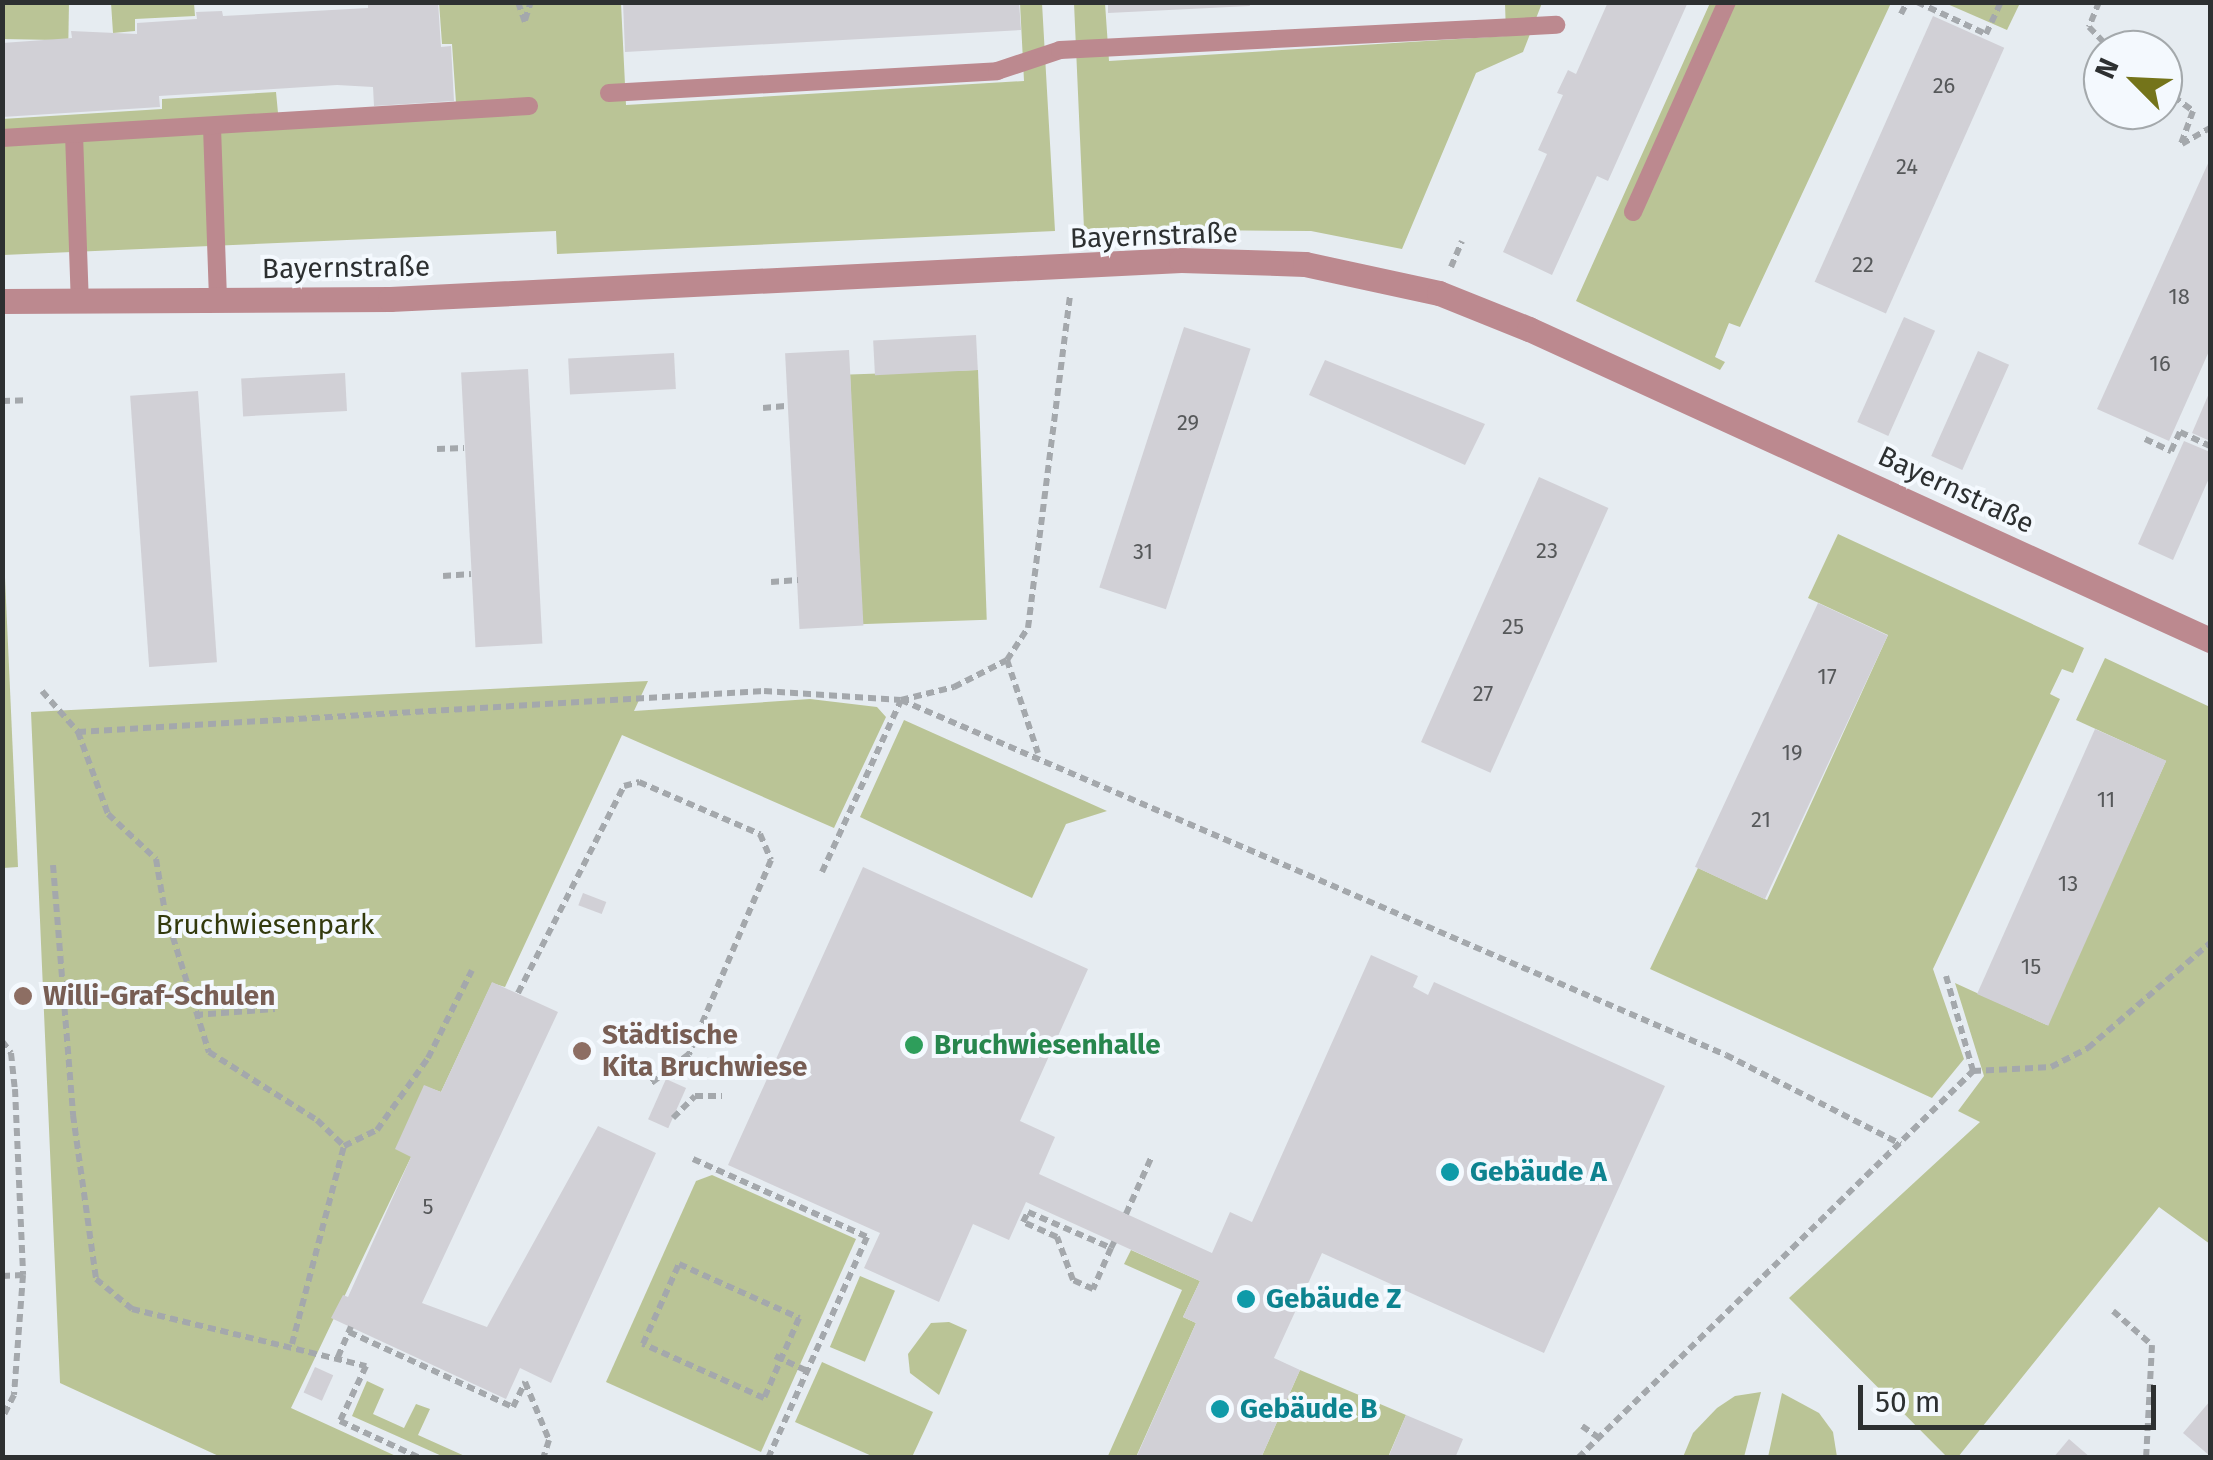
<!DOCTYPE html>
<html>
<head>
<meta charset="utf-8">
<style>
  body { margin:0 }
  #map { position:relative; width:2213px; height:1460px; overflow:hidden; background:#e6ecf1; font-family:"Fira Sans",sans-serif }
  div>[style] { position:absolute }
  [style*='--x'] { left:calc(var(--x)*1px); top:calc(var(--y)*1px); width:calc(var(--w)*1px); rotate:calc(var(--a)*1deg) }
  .green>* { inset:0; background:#bac496; transform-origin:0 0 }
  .building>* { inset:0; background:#d1d0d6; transform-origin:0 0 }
  .path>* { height:6px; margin-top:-3px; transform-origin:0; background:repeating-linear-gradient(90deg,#a4a8ac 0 8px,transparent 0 13px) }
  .service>* { height:18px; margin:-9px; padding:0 9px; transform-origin:9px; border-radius:9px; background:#bc898f }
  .minor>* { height:25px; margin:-12.5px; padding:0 12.5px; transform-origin:12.5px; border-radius:12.5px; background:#bc898f }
  .dots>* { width:28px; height:28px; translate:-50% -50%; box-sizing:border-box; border:5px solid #f4f9fe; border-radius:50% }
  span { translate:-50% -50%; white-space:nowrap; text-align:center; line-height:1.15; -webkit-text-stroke:8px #f4f9fe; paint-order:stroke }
  .number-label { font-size:22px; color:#56585a }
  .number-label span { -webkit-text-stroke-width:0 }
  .street-label { font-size:28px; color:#2d3031 }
  .park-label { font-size:28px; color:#333a0d }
  .education-label { font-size:28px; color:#785e54; font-weight:700 }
  .left { translate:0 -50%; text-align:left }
  .leisure-label { font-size:28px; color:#27864d; font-weight:700 }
  .culture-label { font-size:28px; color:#0d838f; font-weight:700 }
  .frame { position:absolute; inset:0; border:5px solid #2d3031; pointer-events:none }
  .north { position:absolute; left:2083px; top:30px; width:100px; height:100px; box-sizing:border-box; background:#f4f9fe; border:2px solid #a4a9ac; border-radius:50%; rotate:294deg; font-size:28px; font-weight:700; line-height:40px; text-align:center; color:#2d3031 }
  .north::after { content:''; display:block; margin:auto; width:35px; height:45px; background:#74741a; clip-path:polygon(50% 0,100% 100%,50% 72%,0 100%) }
  .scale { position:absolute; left:1858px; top:1385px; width:298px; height:45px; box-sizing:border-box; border:5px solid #2d3031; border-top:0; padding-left:12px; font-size:30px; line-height:35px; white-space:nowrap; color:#2d3031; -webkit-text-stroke:8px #f4f9fe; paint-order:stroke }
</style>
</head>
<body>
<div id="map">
  <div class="green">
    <i style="left:3px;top:2px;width:66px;height:37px;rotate:1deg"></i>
    <i style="clip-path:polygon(439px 2px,621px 3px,626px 105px,1024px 81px,1020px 3px,1042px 3px,1055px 231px,557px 254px,556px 231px,3px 255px,2px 119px,162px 109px,162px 99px,276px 92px,278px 113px,456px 103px,452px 44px,442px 44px)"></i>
    <i style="clip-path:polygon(111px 3px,194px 3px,195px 16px,135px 19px,135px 31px,113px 33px)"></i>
    <i style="clip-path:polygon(1074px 3px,1105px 3px,1109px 61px,1506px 36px,1505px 3px,1542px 3px,1523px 52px,1476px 73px,1402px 249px,1311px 231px,1084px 229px)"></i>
    <i style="clip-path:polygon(1710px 3px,1891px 3px,1740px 327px,1729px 323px,1715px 357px,1725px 362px,1720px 370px,1576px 301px)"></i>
    <i style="clip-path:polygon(1945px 3px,2020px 3px,2007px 30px)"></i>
    <i style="left:978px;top:370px;width:250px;height:128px;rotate:88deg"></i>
    <i style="clip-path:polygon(2px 511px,18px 867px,3px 868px,2px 868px)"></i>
    <i style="clip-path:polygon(1838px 534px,2084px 648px,2073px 673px,2062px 669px,2050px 694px,2060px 699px,1933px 969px,1964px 1059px,1932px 1098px,1650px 969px,1698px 868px,1767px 900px,1888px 635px,1808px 598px)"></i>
    <i style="clip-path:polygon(2105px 658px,2210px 707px,2210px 1244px,2159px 1207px,1958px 1457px,1947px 1457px,1789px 1298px,1980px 1122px,1958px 1111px,1984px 1076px,1955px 983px,2047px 1025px,2166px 761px,2076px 720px)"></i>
    <i style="clip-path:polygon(648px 681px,634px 711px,810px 699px,877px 707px,886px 717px,834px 828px,622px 735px,505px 987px,492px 983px,441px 1092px,424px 1086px,411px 1157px,291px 1408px,398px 1457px,223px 1458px,60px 1383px,31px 712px)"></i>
    <i style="clip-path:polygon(904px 720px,1107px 811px,1066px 824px,1032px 898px,860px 817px)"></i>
    <i style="clip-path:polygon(712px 1175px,856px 1239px,761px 1452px,606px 1382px,696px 1181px)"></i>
    <i style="clip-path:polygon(1131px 1250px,1200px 1281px,1183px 1317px,1196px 1323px,1136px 1457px,1107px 1458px,1182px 1290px,1124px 1264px)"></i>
    <i style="left:860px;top:1276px;width:38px;height:77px;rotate:23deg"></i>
    <i style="clip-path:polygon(949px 1322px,967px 1330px,939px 1395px,910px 1373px,908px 1354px,931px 1323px)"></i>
    <i style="clip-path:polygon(822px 1362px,933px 1412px,912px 1457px,874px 1457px,795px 1422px)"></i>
    <i style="clip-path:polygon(1300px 1370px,1406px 1415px,1388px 1457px,1261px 1458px)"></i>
    <i style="clip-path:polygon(367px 1381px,384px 1389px,373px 1414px,404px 1428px,416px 1404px,430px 1409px,418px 1435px,467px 1457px,444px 1457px,352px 1416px)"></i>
    <i style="clip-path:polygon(1761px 1392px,1744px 1457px,1683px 1457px,1693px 1433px,1717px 1408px,1735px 1396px)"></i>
    <i style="clip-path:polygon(1782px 1393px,1819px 1413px,1833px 1432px,1837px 1457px,1768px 1457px)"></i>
  </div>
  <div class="building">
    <i style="clip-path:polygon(368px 2px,438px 2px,441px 47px,451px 46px,454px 101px,374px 106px,373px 87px,337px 85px,159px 96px,160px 107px,2px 117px,2px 43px,72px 38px,71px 31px,137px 34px,137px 23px,197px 19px,196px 12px,222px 11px,223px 16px,368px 8px)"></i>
    <i style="clip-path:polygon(623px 2px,1019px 2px,1021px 30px,625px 52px)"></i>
    <i style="clip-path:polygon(1108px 2px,1249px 2px,1250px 6px,1108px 13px)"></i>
    <i style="clip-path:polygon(1608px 2px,1688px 2px,1608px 181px,1597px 176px,1552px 275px,1503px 252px,1547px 154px,1538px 150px,1563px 95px,1557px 93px,1568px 70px,1576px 74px)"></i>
    <i style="left:1933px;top:16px;width:78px;height:291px;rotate:24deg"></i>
    <i style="clip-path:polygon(2210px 159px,2210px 349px,2169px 441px,2097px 409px)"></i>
    <i style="left:1904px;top:317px;width:34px;height:115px;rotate:24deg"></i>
    <i style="left:1184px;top:327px;width:70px;height:274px;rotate:18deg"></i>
    <i style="left:976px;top:335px;width:35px;height:103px;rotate:87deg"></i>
    <i style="left:849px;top:350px;width:276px;height:64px;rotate:87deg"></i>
    <i style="left:1978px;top:351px;width:34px;height:115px;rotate:24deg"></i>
    <i style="left:674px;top:353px;width:36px;height:106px;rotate:87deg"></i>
    <i style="clip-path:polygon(1325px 360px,1485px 424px,1465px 465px,1309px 395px)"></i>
    <i style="left:528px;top:369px;width:275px;height:67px;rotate:87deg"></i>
    <i style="left:345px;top:373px;width:38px;height:104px;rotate:87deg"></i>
    <i style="left:198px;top:391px;width:272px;height:68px;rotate:86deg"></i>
    <i style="clip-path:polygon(2210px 391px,2210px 441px,2192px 433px)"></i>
    <i style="clip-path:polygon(2184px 441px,2210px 452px,2210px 476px,2173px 560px,2138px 544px)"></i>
    <i style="left:1539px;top:477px;width:76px;height:290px;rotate:24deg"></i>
    <i style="left:1818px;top:603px;width:77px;height:291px;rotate:25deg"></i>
    <i style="left:2095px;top:729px;width:78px;height:290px;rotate:24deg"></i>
    <i style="clip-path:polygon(863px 867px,1088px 969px,1020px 1121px,1055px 1137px,1039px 1174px,1212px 1253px,1230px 1212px,1252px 1222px,1371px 955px,1418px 976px,1413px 987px,1428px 995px,1434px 982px,1665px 1086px,1544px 1353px,1322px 1253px,1274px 1358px,1300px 1370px,1261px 1458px,1136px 1458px,1196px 1323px,1183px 1317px,1200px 1281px,1026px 1202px,1009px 1240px,973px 1224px,939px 1302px,864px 1268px,880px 1233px,728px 1165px)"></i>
    <i style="left:583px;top:893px;width:25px;height:13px;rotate:21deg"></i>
    <i style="clip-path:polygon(492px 982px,558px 1012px,422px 1303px,487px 1327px,598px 1126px,656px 1153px,551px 1383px,520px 1368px,506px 1399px,331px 1318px,343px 1295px,348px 1297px,411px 1157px,395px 1149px,424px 1085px,441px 1092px)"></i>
    <i style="left:666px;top:1079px;width:22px;height:44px;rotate:24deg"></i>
    <i style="left:315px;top:1367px;width:20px;height:28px;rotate:24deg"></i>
    <i style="clip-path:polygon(2210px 1401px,2210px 1456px,2183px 1433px)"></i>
    <i style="clip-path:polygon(1406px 1415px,1463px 1439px,1455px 1458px,1388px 1458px)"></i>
    <i style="clip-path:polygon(2069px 1439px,2091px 1458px,2053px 1458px)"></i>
  </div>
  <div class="path">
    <i style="--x:518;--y:2;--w:21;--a:71"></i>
    <i style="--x:1917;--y:2;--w:76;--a:24.9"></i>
    <i style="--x:1986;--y:34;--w:35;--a:-65"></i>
    <i style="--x:2099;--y:2;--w:27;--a:112"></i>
    <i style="--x:2089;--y:27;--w:32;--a:46"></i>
    <i style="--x:1901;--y:14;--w:13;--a:-63"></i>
    <i style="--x:525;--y:20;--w:19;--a:-72"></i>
    <i style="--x:2163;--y:89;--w:37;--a:36"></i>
    <i style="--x:2193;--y:111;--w:35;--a:110"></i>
    <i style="--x:2182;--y:144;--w:32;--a:-30"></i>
    <i style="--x:1451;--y:267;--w:28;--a:-67"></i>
    <i style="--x:2;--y:401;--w:25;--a:-2"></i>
    <i style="--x:763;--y:408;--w:25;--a:-5"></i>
    <i style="--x:2145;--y:439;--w:29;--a:25"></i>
    <i style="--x:2171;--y:451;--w:21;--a:-65"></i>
    <i style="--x:2180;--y:432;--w:33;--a:25"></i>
    <i style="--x:437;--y:449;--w:27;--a:-2"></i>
    <i style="--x:443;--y:576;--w:28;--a:-4"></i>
    <i style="--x:771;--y:582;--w:27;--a:-4"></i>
    <i style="--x:1007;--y:660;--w:98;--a:71.6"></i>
    <i style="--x:42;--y:691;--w:55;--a:48.7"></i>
    <i style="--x:78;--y:732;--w:687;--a:-3.42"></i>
    <i style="--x:764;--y:691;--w:137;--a:3.8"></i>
    <i style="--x:901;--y:700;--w:898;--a:23.28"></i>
    <i style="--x:1726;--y:1055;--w:196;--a:27"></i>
    <i style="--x:78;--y:732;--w:87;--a:69.9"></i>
    <i style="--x:108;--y:814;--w:66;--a:43.2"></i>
    <i style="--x:156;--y:859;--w:54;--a:80.4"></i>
    <i style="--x:165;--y:912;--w:147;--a:72.6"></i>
    <i style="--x:209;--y:1052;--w:128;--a:32.2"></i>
    <i style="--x:317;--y:1120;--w:37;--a:44"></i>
    <i style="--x:53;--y:865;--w:251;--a:85.4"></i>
    <i style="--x:73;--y:1115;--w:166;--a:82"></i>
    <i style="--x:96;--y:1279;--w:47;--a:39.8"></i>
    <i style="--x:132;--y:1309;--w:241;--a:13.7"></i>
    <i style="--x:366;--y:1366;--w:61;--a:115.3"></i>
    <i style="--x:340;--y:1421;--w:88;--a:24.8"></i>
    <i style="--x:822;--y:872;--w:189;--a:-65.3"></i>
    <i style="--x:901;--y:700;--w:55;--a:-13.8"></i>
    <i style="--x:954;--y:687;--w:59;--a:-27"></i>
    <i style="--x:1007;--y:660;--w:38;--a:-57"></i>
    <i style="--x:1028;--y:628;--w:337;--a:-82.8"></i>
    <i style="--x:1946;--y:976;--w:99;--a:74.1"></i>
    <i style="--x:518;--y:993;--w:233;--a:-62.9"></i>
    <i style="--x:624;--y:786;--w:16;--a:-15"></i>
    <i style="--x:639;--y:782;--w:132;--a:23.3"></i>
    <i style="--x:760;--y:834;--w:28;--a:67"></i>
    <i style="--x:771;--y:860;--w:211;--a:112.9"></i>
    <i style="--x:689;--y:1054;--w:49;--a:142.4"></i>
    <i style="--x:195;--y:1015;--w:80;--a:-4.3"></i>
    <i style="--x:2;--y:1041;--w:15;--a:53"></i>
    <i style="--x:11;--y:1053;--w:36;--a:84"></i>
    <i style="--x:15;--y:1089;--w:186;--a:87.5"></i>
    <i style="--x:23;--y:1275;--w:120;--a:94.3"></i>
    <i style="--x:14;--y:1395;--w:27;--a:117"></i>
    <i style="--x:673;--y:1118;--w:31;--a:-45"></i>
    <i style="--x:695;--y:1096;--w:27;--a:0"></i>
    <i style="--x:693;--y:1159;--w:191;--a:24.1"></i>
    <i style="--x:867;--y:1237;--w:242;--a:114.1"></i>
    <i style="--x:1126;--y:1214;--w:61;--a:-65.9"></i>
    <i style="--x:1111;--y:1248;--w:45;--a:113.7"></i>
    <i style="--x:1093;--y:1289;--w:22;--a:-156"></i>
    <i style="--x:1073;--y:1280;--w:46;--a:-110.4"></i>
    <i style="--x:1057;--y:1237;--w:37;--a:-156"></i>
    <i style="--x:1023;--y:1222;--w:11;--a:-63"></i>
    <i style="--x:1028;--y:1212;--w:90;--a:23.4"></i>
    <i style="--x:1111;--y:1248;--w:7;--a:-63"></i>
    <i style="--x:679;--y:1264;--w:132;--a:24.2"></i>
    <i style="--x:799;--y:1318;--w:87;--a:113.6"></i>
    <i style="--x:764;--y:1398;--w:133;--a:-155.9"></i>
    <i style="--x:643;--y:1344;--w:88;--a:-65.8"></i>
    <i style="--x:2;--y:1276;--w:21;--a:-3"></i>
    <i style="--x:2113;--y:1311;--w:52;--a:41.1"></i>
    <i style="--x:2152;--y:1345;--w:113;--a:93"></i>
    <i style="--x:349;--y:1332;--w:180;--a:24.6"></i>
    <i style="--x:513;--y:1407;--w:28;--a:-64"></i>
    <i style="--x:292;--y:1344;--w:205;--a:-75.3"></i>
    <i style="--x:344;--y:1146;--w:37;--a:-26"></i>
    <i style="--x:377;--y:1130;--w:88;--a:-54.7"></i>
    <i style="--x:428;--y:1058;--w:98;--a:-63.4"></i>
    <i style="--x:775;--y:1356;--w:35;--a:25"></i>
    <i style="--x:338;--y:1357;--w:33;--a:-67"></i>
    <i style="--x:525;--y:1382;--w:63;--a:67.5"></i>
    <i style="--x:549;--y:1440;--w:19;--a:108"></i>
    <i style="--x:1582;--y:1426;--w:21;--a:35"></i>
    <i style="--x:1578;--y:1458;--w:553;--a:-44.41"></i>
    <i style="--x:1973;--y:1071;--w:78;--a:-2.9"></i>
    <i style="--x:2051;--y:1067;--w:42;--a:-27.2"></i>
    <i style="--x:2088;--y:1048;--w:161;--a:-40.7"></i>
  </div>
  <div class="service">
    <i style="--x:609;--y:93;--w:389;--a:-3.2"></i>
    <i style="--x:997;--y:71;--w:66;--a:-18.4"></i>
    <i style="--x:1060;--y:50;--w:497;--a:-2.9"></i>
    <i style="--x:212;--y:127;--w:172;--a:88"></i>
    <i style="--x:74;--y:134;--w:168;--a:88"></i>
    <i style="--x:2;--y:138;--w:528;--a:-3.47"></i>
    <i style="--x:1633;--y:212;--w:230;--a:-65.9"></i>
  </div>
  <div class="minor">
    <i style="--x:2;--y:301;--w:388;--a:-0.3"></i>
    <i style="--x:390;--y:299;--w:792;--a:-2.82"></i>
    <i style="--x:1181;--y:260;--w:124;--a:1.8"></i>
    <i style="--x:1305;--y:264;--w:137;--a:12.2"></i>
    <i style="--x:1439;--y:293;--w:97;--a:21.8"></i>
    <i style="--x:1529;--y:329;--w:749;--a:24.55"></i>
  </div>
  <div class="dots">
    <i style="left:23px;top:996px;background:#8d6e63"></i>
    <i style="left:914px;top:1045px;background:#2e9e5b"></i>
    <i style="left:582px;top:1051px;background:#8d6e63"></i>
    <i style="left:1450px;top:1172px;background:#0f9aa8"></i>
    <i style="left:1246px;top:1299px;background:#0f9aa8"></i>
    <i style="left:1220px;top:1409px;background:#0f9aa8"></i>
  </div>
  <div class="number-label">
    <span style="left:1944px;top:86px">26</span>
    <span style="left:1907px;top:167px">24</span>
    <span style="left:1863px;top:265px">22</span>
    <span style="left:2179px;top:297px">18</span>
    <span style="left:2160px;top:364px">16</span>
    <span style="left:1188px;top:423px">29</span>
    <span style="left:1547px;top:551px">23</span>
    <span style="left:1143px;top:552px">31</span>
    <span style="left:1513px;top:627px">25</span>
    <span style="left:1827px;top:677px">17</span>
    <span style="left:1483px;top:694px">27</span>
    <span style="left:1792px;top:753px">19</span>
    <span style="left:2106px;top:800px">11</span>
    <span style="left:1761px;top:820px">21</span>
    <span style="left:2068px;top:884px">13</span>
    <span style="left:2031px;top:967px">15</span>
    <span style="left:428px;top:1207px">5</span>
  </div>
  <div class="street-label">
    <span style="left:1154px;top:236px;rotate:-2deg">Bayernstraße</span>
    <span style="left:346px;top:268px;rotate:-1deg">Bayernstraße</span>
    <span style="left:1956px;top:490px;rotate:25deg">Bayernstraße</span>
  </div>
  <div class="park-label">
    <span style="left:265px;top:925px">Bruchwiesenpark</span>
  </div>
  <div class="education-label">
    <span class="left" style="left:43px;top:996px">Willi-Graf-Schulen</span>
    <span class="left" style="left:602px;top:1051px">Städtische<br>Kita Bruchwiese</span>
  </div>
  <div class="leisure-label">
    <span class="left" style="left:934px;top:1045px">Bruchwiesenhalle</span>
  </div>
  <div class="culture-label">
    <span class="left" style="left:1470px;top:1172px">Gebäude A</span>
    <span class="left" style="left:1266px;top:1299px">Gebäude Z</span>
    <span class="left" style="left:1240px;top:1409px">Gebäude B</span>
  </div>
  <div class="frame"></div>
  <div class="north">N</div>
  <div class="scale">50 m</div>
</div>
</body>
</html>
